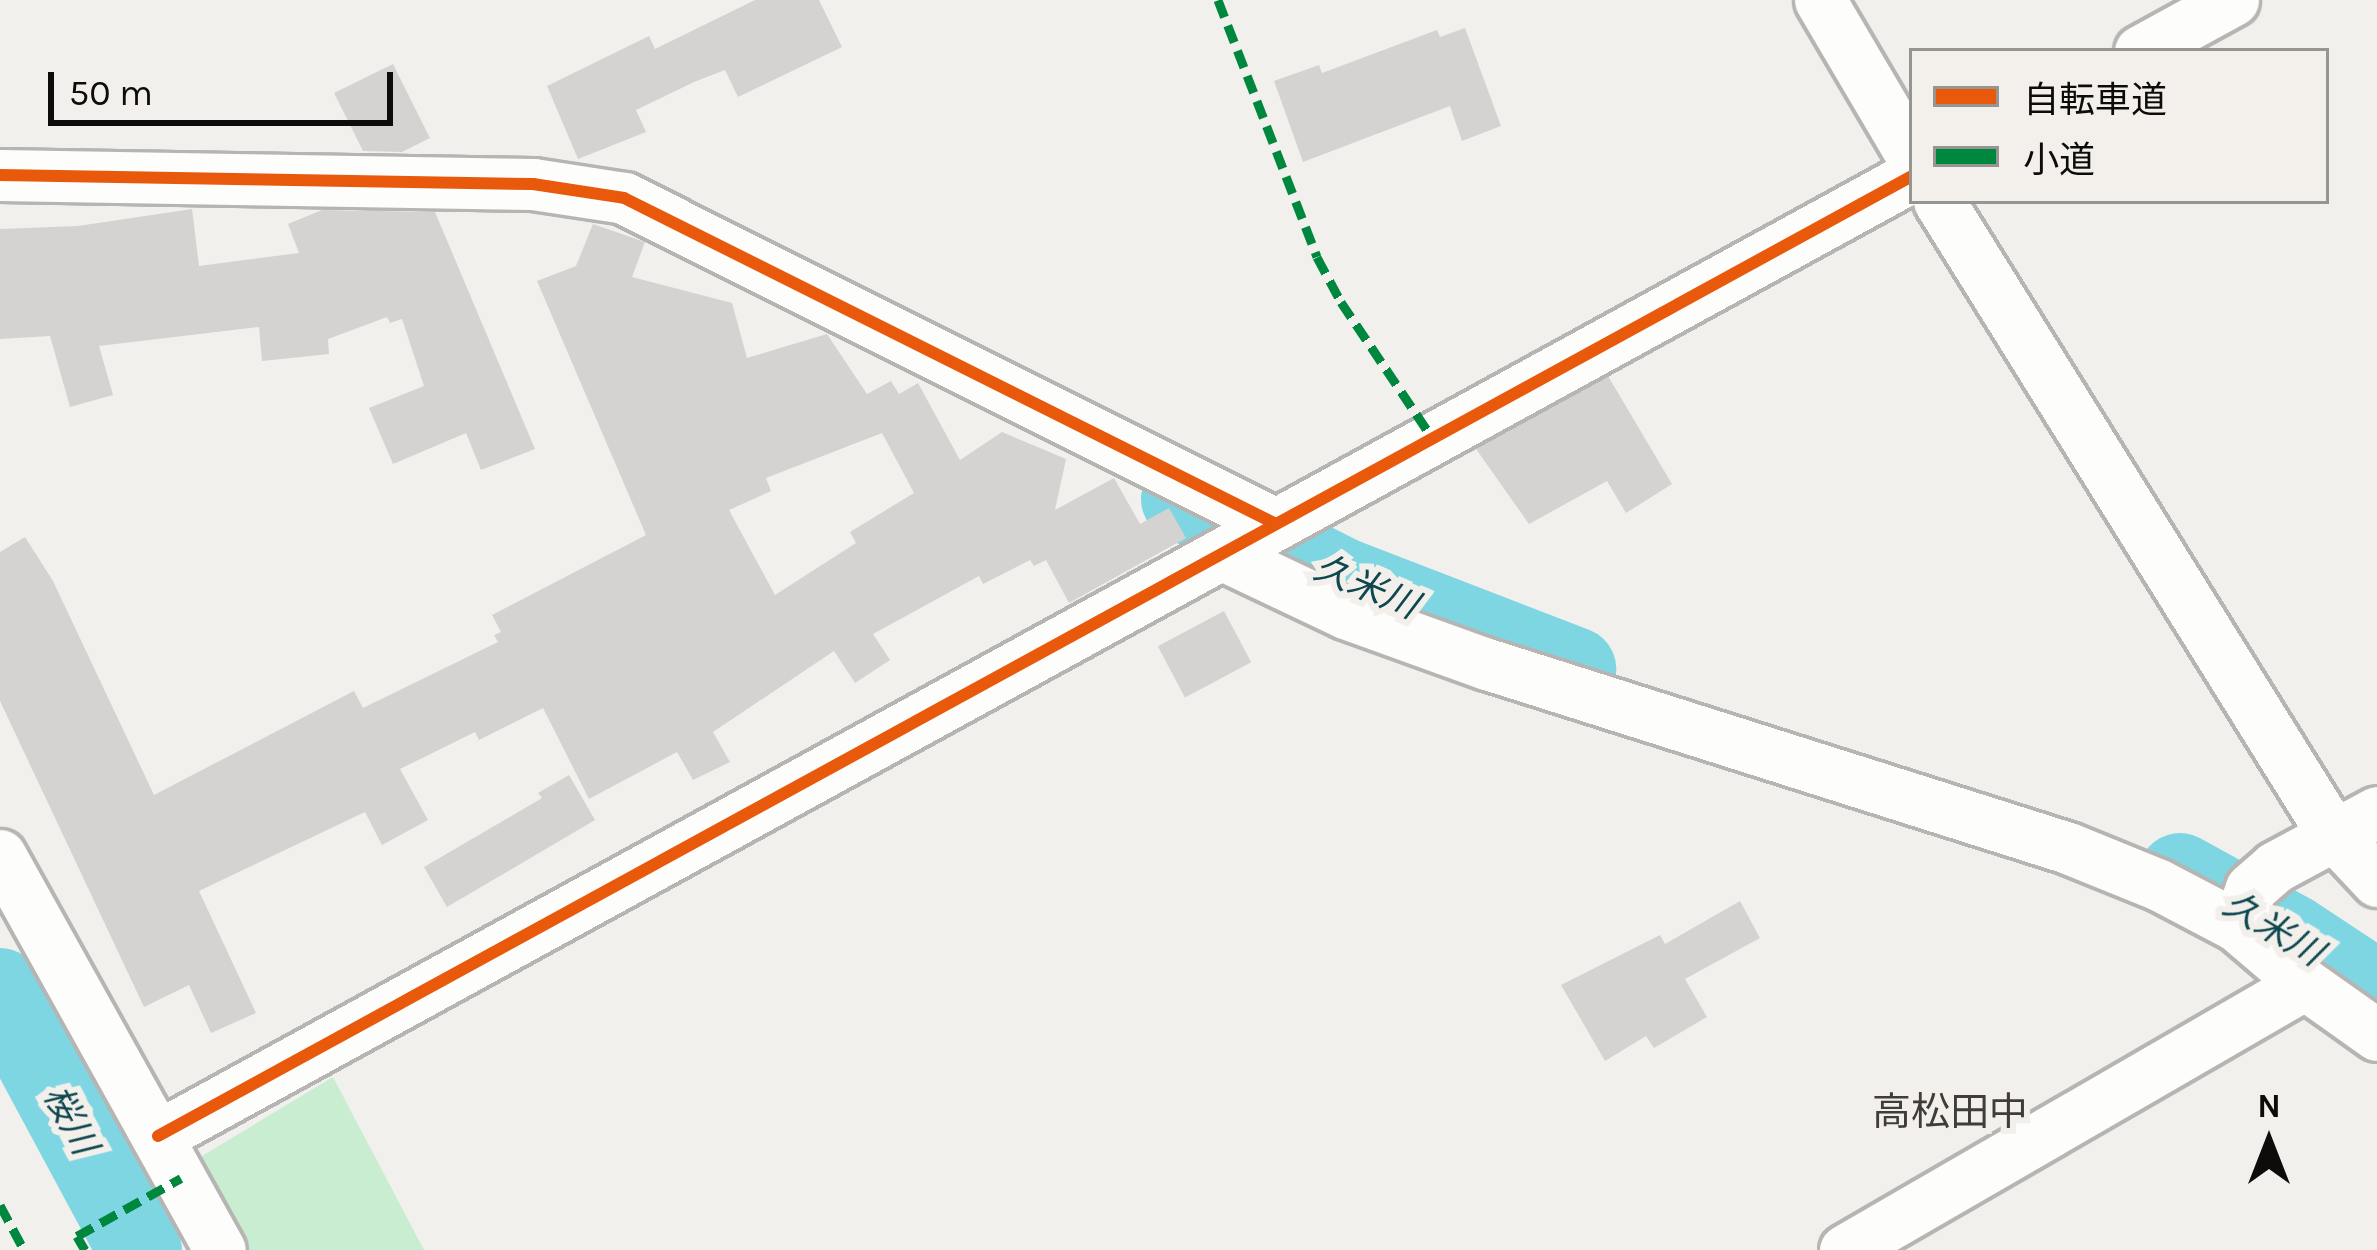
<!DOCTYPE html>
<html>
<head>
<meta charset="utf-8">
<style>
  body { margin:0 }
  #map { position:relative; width:2377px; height:1250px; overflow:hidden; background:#f2f0ed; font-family:Karla,"Noto Sans JP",sans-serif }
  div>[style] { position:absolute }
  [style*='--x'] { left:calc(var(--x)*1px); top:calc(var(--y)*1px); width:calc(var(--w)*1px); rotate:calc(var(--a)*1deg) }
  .green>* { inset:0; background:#c8edd0 }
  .river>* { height:84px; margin:-42px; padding:0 42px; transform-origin:42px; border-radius:42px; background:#7ed6e2 }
  .building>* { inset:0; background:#d4d3d1; transform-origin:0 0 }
  .roads { filter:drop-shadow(3px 0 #b7b5b3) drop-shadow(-3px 0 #b7b5b3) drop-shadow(0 3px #b7b5b3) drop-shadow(0 -3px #b7b5b3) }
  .minor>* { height:51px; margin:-25.5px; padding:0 25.5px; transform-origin:25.5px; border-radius:25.5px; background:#fdfdfc }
  .quiet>* { height:9px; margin-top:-4.5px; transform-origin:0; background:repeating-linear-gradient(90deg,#00873e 0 18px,transparent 0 27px) }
  .cycleway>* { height:12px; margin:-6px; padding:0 6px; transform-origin:6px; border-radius:6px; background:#e8590c }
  span { translate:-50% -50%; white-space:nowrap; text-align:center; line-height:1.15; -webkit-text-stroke:12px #f3f0ec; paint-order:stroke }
  .water-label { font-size:36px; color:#0f474f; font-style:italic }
  .quarter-label { font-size:39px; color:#3f3d39 }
  .legend { position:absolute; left:1909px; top:48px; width:420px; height:156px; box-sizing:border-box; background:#f3f0ec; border:3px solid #979592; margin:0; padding:15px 21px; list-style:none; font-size:36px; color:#0d0c0b }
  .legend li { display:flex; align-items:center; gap:24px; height:60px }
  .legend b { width:60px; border:3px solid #979592 }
  .north { position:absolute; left:2209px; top:1082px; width:120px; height:120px; -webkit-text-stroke:9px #f3f0ec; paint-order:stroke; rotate:0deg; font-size:33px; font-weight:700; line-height:48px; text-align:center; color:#0d0c0b }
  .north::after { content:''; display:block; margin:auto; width:42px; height:54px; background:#0d0c0b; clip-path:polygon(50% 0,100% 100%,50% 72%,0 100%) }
  .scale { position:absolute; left:48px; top:72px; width:345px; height:54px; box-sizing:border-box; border:6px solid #0d0c0b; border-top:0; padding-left:15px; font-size:36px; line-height:42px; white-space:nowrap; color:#0d0c0b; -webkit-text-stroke:9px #f3f0ec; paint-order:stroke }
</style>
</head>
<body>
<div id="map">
  <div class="green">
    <i style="clip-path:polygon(333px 1077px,424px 1250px,240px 1250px,192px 1162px)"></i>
  </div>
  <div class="river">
    <i style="--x:1183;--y:499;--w:179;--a:26.9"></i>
    <i style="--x:1343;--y:580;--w:248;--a:21.1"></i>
    <i style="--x:2180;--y:875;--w:127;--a:28.8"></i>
    <i style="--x:2291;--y:936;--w:103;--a:33.5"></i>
    <i style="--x:0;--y:990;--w:295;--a:61.7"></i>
  </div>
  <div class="building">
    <i style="clip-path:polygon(755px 0,819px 0,842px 47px,738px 97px,725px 70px,694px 82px,636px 110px,646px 132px,578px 159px,547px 86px,649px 36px,655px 49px)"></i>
    <i style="clip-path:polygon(1465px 28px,1501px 126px,1462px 141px,1450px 106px,1303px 162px,1274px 81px,1319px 65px,1322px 73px,1437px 30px,1440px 37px)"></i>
    <i style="clip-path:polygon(393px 64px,430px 138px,402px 152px,363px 151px,334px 93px)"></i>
    <i style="clip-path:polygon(192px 209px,199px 266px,299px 253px,288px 224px,322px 210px,435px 212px,535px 449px,481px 470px,466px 433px,393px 464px,369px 408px,424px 386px,402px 319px,390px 323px,387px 317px,328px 339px,329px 354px,262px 361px,259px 327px,99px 346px,113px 395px,70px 407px,50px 336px,0 339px,0 229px,78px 226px)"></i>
    <i style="clip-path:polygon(evenodd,593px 224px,645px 242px,632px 277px,732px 303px,747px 358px,827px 334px,867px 394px,891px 381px,899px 394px,918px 383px,960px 460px,1002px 432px,1066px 459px,1055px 510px,1114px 478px,1140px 524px,1169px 508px,1186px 538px,1069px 603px,1046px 560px,1034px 566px,1030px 560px,983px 584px,979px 576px,873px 634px,890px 660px,855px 683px,834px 651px,713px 732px,730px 762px,693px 780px,677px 752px,589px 799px,543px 708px,479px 740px,475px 732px,400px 769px,428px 820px,382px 845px,365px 812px,199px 891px,256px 1013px,211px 1033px,189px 985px,144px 1007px,0 701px,0 552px,25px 537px,53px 581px,154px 795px,354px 691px,363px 708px,498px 642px,494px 635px,501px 632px,492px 615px,646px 535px,537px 281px,576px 266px,593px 224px,882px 433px,914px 493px,850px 532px,856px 543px,775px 595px,729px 510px,771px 491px,766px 478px,882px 433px)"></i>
    <i style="clip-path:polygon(1608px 376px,1672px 484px,1626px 513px,1607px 481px,1529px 524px,1476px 449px)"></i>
    <i style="left:1224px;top:611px;width:58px;height:75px;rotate:62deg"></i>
    <i style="clip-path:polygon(569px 775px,595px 820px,447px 907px,424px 867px,542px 798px,538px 793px)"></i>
    <i style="clip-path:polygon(1740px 901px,1760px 938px,1685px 979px,1707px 1017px,1654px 1048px,1646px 1036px,1605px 1061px,1561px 985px,1660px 935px,1665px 944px)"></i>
  </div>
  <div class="roads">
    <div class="minor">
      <i style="--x:1820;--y:0;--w:181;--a:59.5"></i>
      <i style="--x:2140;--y:51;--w:106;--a:-28.7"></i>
      <i style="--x:0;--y:175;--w:533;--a:0.97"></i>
      <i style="--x:533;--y:184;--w:92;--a:8.7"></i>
      <i style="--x:624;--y:198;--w:727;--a:26.57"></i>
      <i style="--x:1939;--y:201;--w:744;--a:58.13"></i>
      <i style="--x:2332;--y:833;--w:66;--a:46.8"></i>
      <i style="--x:1225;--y:556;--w:133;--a:25.4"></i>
      <i style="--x:1345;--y:613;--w:151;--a:19.8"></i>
      <i style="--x:1487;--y:664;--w:609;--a:17.57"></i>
      <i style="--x:2068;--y:848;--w:98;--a:22.1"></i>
      <i style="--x:2159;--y:885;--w:88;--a:27.7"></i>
      <i style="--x:2237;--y:926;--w:89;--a:40.5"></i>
      <i style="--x:0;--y:855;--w:452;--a:60.9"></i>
      <i style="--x:2237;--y:926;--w:40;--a:-69.8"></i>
      <i style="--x:2251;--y:888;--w:32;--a:-41"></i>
      <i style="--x:2275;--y:867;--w:116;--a:-28.3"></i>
      <i style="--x:158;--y:1136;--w:2000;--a:-28.69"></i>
      <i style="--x:1845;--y:1250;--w:531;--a:-30.04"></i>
      <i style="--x:2305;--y:984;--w:88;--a:35.3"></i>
    </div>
  </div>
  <div class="quiet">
    <i style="--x:1218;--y:0;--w:275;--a:68.9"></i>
    <i style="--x:1317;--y:257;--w:51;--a:61.9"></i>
    <i style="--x:1341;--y:302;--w:161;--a:56.1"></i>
    <i style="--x:0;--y:1205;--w:51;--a:61.9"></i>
    <i style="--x:85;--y:1250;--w:16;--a:-120"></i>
    <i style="--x:77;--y:1236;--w:119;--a:-29.1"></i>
  </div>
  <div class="cycleway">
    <i style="--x:0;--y:175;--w:533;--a:0.97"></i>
    <i style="--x:533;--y:184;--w:92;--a:8.7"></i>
    <i style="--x:624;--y:198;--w:727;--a:26.57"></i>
    <i style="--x:158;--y:1136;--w:2000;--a:-28.69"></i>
  </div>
  <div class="water-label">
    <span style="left:1366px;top:587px;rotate:23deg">久米川</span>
    <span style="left:2273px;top:929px;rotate:31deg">久米川</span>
    <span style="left:70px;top:1120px;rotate:62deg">桜川</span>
  </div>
  <div class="quarter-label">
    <span style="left:1950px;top:1112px">高松田中</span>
  </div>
  <ul class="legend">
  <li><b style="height:15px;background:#e8590c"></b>自転車道</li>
  <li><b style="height:15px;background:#00873e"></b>小道</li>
  </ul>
  <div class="north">N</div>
  <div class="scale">50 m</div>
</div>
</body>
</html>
